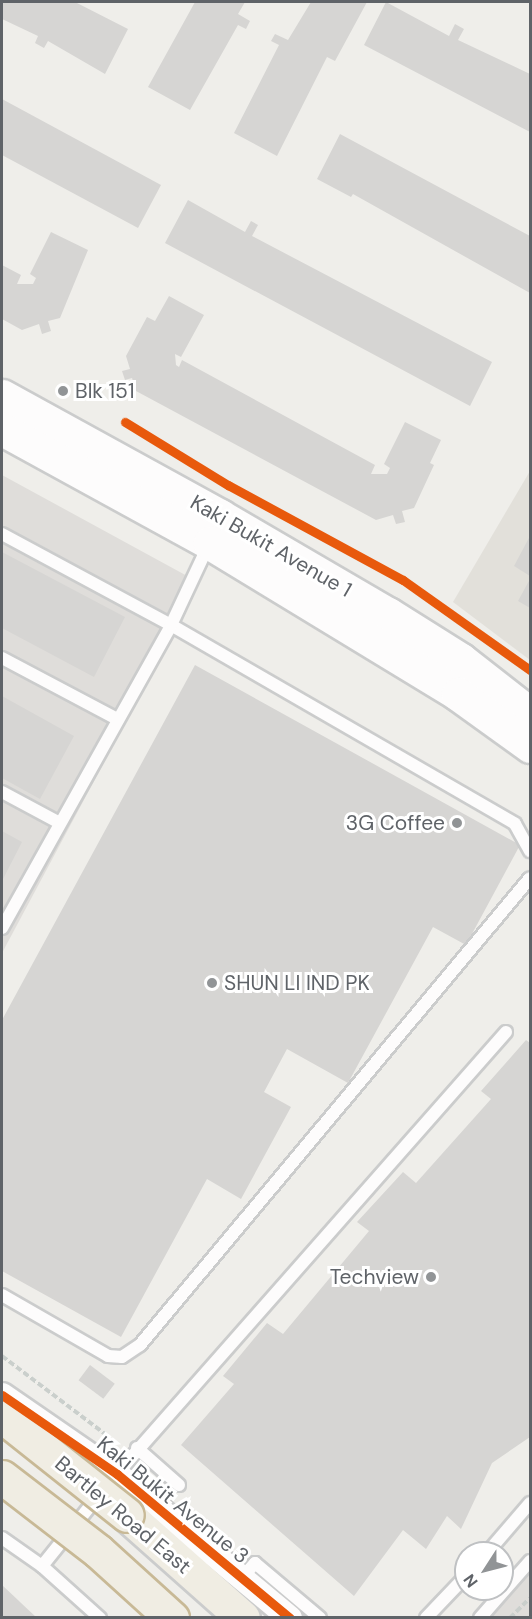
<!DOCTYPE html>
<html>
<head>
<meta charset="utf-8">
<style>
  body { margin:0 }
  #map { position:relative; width:532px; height:1619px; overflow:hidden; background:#efeeea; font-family:"DM Sans",sans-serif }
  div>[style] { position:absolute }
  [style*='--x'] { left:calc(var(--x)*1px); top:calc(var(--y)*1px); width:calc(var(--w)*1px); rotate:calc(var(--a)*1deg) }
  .industrial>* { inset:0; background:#dfddda }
  .education>* { inset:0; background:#e2e0da }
  .building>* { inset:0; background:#d6d5d3; transform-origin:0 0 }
  .path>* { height:4px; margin-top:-2px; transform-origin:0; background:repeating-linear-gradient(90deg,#cacfcc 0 6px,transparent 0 9px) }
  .roads { filter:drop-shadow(2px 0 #cbcccc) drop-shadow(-2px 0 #cbcccc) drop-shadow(0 2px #cbcccc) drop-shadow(0 -2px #cbcccc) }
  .lane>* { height:12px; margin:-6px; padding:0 6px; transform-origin:6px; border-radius:6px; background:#fdfcfc }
  .street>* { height:24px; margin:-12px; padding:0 12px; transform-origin:12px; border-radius:12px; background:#fdfcfc }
  .secondary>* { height:33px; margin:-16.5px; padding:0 16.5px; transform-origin:16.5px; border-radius:16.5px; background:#fdfcfc }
  .highway>* { height:33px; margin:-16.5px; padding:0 16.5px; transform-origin:16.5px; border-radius:16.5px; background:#f0ede3 }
  .bridges { filter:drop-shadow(2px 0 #c8b996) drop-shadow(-2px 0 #c8b996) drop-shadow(0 2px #c8b996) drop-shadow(0 -2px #c8b996) }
  .highway-bridge>* { height:33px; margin:-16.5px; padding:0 16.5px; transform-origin:16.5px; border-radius:16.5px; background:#f0ede3 }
  .cycleway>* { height:9px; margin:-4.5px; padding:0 4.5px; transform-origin:4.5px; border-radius:4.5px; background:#e8590c }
  .dots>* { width:16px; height:16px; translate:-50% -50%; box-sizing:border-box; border:3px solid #fff; border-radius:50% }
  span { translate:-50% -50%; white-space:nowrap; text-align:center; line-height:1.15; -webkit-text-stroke:6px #fff; paint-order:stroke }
  .poi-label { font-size:21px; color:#5f6368 }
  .left { translate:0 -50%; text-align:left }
  .right { translate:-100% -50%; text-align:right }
  .street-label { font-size:21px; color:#5f6368 }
  .frame { position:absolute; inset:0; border:3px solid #5f6368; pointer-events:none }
  .north { position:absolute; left:454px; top:1541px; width:60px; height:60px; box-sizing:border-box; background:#fff; border:2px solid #bfc1c3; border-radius:50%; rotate:234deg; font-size:16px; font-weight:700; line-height:24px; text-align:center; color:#5f6368 }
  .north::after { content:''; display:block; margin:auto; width:21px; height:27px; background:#919496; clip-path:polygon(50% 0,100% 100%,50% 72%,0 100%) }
</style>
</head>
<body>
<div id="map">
  <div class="industrial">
    <i style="clip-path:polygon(2px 475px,200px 583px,2px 953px)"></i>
    <i style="clip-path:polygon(530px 1569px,530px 1617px,492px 1617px)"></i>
  </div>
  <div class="education">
    <i style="clip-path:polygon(530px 471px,530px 660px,453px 602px)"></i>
  </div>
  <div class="building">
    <i style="clip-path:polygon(2px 2px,75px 2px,128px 29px,105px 74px,48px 41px,44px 48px,35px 43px,38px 36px,2px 19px)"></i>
    <i style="clip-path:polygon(195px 2px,245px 2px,238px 14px,250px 21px,246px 29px,238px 25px,190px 110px,148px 87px)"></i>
    <i style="clip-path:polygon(311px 2px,367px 2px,335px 61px,327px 57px,277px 156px,234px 133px,279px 45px,271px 41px,275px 34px,288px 40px)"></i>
    <i style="clip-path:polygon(386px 2px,449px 36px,455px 24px,464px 29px,458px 40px,530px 74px,530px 132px,364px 45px)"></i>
    <i style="clip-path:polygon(2px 99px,161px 185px,138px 228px,2px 155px)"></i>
    <i style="clip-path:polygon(340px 134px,530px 236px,530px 293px,353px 194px,351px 197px,317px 179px)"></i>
    <i style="clip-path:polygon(188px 200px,245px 232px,251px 221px,258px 225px,252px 236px,492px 362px,470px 406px,165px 243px)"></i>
    <i style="clip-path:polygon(51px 232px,88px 250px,60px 318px,48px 321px,51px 331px,42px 334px,39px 324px,22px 330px,2px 319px,2px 265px,21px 275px,17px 284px,33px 284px,36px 278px,30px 274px)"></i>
    <i style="clip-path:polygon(169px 296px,204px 315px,181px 357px,175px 354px,176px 365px,179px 367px,182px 360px,375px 465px,371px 474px,387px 474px,390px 468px,384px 464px,405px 422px,441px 440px,430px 463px,434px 465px,414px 508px,402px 511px,405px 522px,396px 524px,393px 515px,376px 520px,136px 391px,132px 378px,125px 380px,122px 371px,130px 369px,126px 356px,147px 317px,155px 321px)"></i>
    <i style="clip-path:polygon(530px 536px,530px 576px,514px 566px)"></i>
    <i style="clip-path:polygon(2px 552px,125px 617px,94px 677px,2px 628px)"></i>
    <i style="clip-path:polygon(530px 579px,530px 608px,518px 601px)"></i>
    <i style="clip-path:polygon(195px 665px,520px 845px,466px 945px,433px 927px,348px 1083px,287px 1049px,264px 1092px,291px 1107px,241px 1199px,207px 1179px,121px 1337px,2px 1271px,2px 1020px)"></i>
    <i style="clip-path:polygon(2px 696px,74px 736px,40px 799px,2px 778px)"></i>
    <i style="clip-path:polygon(2px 831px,22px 842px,2px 881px)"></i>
    <i style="clip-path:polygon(526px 1040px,530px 1043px,530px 1437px,492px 1463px,461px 1529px,447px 1516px,426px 1549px,403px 1530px,354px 1596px,181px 1445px,234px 1384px,223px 1376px,267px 1323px,283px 1334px,369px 1231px,357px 1222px,403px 1172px,416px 1183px,491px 1099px,481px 1091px)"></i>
    <i style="left:90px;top:1365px;width:31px;height:19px;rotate:37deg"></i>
    <i style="clip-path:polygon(2px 1585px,37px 1618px,2px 1618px)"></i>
  </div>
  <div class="path">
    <i style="--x:2;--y:1356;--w:134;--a:37.1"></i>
    <i style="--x:510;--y:1618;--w:28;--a:-45"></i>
  </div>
  <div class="roads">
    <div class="lane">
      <i style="--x:2;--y:534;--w:192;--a:28.3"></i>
      <i style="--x:171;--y:625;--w:397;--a:30"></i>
      <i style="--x:515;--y:824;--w:31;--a:61"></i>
      <i style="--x:2;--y:658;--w:130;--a:27.9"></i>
      <i style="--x:2;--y:792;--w:64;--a:28.2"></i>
      <i style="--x:2;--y:928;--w:347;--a:-60.8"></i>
      <i style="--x:171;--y:625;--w:89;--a:-64.9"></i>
      <i style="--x:2;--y:1295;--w:122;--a:29.9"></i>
      <i style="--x:108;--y:1356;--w:14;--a:4"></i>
      <i style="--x:122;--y:1357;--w:22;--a:-34"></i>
      <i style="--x:140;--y:1345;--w:608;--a:-50.13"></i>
      <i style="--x:137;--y:1448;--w:56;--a:41.4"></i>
      <i style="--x:114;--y:1477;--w:593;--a:-48.62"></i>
      <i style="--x:2;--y:1538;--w:49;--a:35"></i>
      <i style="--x:42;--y:1566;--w:78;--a:41.9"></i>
      <i style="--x:487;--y:1553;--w:66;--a:-49.3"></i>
      <i style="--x:42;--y:1566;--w:91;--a:-51.2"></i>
      <i style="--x:242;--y:1578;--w:20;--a:-49"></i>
      <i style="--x:255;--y:1563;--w:85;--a:40.2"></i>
      <i style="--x:426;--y:1618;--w:58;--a:-46.4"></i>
      <i style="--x:480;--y:1618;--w:76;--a:-48.7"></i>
    </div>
    <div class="street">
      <i style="--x:2;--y:1395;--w:140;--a:34.5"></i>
      <i style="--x:117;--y:1474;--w:225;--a:39.8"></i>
    </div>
    <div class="secondary">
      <i style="--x:2;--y:396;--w:249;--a:28.8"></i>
      <i style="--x:220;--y:516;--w:194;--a:30.3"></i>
      <i style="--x:388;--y:614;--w:86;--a:32.2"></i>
      <i style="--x:461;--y:660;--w:88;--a:38"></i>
      <i style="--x:2;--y:429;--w:237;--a:28.7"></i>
      <i style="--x:210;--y:543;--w:290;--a:31.3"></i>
      <i style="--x:458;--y:694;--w:89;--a:35.8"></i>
    </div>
    <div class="highway">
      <i style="--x:127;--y:1515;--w:155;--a:41.6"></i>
    </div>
  </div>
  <div class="bridges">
    <div class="highway-bridge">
      <i style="--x:2;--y:1416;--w:159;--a:38.4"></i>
      <i style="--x:2;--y:1477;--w:121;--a:37.6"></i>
      <i style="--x:98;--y:1551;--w:100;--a:42.2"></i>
    </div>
  </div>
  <div class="cycleway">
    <i style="--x:125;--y:422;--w:121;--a:31.5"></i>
    <i style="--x:228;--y:485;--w:199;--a:28.5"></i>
    <i style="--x:403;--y:580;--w:156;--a:35.3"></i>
    <i style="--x:2;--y:1395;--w:140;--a:34.5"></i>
    <i style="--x:117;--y:1474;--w:225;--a:39.8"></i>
  </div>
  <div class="dots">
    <i style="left:63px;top:391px;background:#919496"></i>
    <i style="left:457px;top:823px;background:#919496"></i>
    <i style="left:212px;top:983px;background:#919496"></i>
    <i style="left:431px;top:1277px;background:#919496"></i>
  </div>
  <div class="poi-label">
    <span class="left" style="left:75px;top:391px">Blk 151</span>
    <span class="right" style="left:445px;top:823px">3G Coffee</span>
    <span class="left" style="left:224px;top:983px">SHUN LI IND PK</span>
    <span class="right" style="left:419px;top:1277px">Techview</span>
  </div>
  <div class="street-label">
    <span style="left:271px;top:546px;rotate:30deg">Kaki Bukit Avenue 1</span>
    <span style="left:173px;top:1500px;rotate:39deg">Kaki Bukit Avenue 3</span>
    <span style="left:123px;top:1515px;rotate:40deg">Bartley Road East</span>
  </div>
  <div class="frame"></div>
  <div class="north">N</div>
</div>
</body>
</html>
